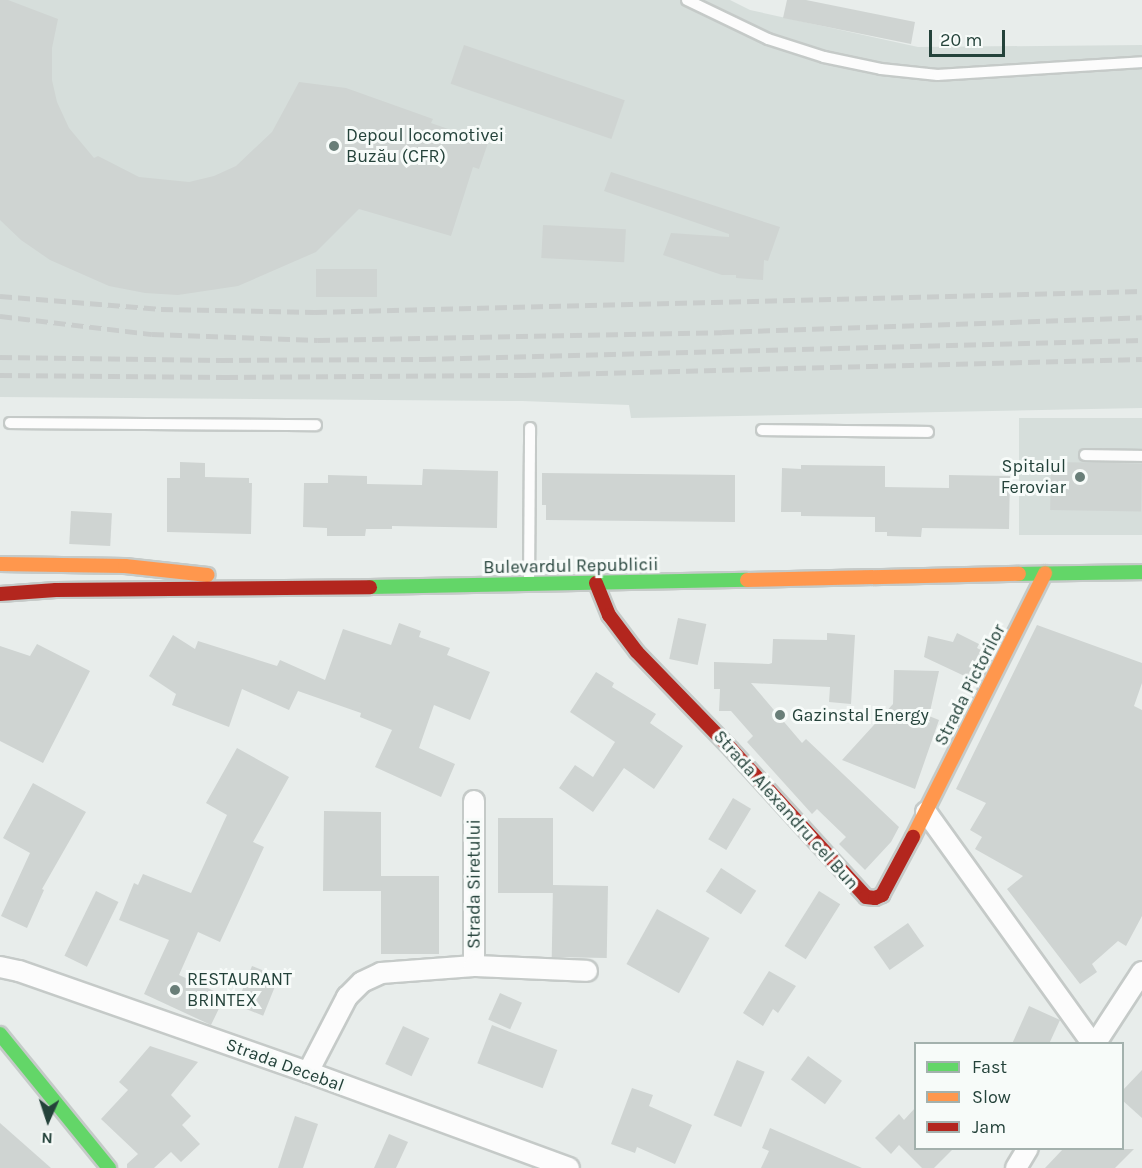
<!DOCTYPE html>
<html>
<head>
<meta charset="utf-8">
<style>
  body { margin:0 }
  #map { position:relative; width:1142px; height:1168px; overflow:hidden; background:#e8edeb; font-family:Karla,sans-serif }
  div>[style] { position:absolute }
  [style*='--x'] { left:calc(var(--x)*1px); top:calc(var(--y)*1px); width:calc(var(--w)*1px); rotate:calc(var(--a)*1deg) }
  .built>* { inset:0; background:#d6dedb; transform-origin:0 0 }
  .building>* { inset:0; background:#cfd4d2; transform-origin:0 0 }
  .roads { filter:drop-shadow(2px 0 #c5cac8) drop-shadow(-2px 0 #c5cac8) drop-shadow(0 2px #c5cac8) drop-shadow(0 -2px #c5cac8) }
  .lane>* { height:10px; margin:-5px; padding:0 5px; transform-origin:5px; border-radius:5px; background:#fcfcfc }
  .street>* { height:20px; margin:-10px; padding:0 10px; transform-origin:10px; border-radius:10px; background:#fcfcfc }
  .fast>* { height:14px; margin:-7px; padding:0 7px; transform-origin:7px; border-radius:7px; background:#63d668 }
  .slow>* { height:14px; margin:-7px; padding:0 7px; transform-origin:7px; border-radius:7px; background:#ff974d }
  .jam>* { height:14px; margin:-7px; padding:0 7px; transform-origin:7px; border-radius:7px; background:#b3261e }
  .rail>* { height:4.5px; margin-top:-2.25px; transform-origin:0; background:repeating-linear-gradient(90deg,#c9cdcc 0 12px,transparent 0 18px) }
  .dots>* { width:16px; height:16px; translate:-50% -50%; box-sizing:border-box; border:3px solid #f7fbf9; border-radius:50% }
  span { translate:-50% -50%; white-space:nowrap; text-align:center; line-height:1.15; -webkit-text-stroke:6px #f7fbf9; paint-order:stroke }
  .poi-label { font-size:18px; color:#24423a }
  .left { translate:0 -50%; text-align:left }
  .right { translate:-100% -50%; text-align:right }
  .street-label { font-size:18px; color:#24423a }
  .legend { position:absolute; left:914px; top:1042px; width:210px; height:108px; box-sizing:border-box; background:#f7fbf9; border:2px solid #a3b1ad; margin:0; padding:8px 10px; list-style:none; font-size:18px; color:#24423a }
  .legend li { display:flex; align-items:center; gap:12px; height:30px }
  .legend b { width:30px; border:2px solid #a3b1ad }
  .north { position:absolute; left:18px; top:1090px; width:60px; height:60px; -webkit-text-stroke:4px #f7fbf9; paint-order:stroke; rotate:183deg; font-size:16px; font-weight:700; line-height:24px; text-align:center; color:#24423a }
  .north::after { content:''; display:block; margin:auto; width:21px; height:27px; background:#24423a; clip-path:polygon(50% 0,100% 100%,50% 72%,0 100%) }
  .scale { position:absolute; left:929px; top:30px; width:76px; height:27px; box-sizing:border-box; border:3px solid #24423a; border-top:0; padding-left:8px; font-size:18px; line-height:21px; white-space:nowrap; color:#24423a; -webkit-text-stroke:4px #f7fbf9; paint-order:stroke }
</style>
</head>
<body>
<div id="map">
  <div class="built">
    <i style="clip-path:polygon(0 0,730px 0,750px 10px,918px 47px,1142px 45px,1142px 408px,631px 418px,629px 405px,522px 401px,0 397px)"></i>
    <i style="left:1142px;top:418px;width:117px;height:123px;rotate:90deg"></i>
  </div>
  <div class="building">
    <i style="clip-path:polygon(0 0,8px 0,58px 19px,52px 48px,52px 80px,57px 102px,69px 128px,94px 158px,98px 156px,139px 177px,189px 182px,214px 176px,236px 166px,272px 132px,299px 82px,346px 88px,433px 119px,431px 123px,488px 143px,479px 169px,473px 167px,451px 236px,359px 209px,316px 252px,238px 286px,178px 295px,145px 293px,109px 286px,50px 260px,21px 240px,0 220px)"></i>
    <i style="clip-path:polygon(787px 0,806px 0,915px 22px,911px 44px,783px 18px)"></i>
    <i style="left:464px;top:45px;width:170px;height:41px;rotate:19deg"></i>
    <i style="clip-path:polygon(611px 172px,780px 227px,768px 261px,764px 260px,763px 280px,736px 278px,736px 275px,722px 275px,663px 255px,671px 233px,729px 237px,729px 234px,604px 191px)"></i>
    <i style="left:543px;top:225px;width:83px;height:33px;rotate:3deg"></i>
    <i style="left:377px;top:269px;width:28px;height:61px;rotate:90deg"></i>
    <i style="clip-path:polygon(180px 462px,205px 463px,205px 477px,249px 478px,249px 483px,252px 483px,251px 534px,167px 532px,167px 478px,180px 478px)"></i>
    <i style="left:1051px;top:462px;width:91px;height:48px;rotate:1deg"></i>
    <i style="clip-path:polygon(801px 465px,885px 466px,885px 487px,949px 488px,949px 475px,1010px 476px,1009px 529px,922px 528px,921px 537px,887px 536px,887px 532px,875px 532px,875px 517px,801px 516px,801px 512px,781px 512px,782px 468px,801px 469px)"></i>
    <i style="clip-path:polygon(423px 469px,498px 471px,497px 528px,392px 526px,392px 529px,366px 529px,365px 536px,327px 536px,327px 528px,303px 527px,304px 483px,328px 483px,328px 475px,367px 476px,367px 484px,422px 485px)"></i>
    <i style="clip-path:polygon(542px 473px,735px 475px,735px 522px,546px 520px,546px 505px,542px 505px)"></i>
    <i style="left:71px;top:511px;width:41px;height:33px;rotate:3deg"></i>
    <i style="left:678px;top:618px;width:29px;height:42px;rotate:12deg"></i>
    <i style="clip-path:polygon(399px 623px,421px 631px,419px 637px,450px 648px,447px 655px,490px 672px,470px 720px,434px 705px,419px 748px,455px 764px,441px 797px,375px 767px,392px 730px,360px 717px,361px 713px,298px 691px,289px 710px,242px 689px,229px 727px,172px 705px,176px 694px,149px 676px,173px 635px,195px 649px,198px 641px,277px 666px,280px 660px,325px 680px,343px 629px,391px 645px)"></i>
    <i style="clip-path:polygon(1037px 625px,1142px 663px,1142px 683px,1134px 706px,1142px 710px,1142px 916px,1126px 946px,1118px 941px,1092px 964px,1097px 972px,1080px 984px,1007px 889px,1023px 876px,975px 849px,982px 837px,970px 830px,986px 803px,956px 789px)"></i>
    <i style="clip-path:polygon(827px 633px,855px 635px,851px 704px,829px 702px,830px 687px,751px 683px,802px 743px,806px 739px,899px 827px,891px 842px,865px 870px,839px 844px,846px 837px,817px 809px,812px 814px,747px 742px,753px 736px,731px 711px,719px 711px,720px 689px,714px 689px,714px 662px,769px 664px,772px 663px,773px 639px,827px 640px)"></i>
    <i style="clip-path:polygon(957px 633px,979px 644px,977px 648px,987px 653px,973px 680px,924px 657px,928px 636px,953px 642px)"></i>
    <i style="clip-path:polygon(37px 644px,90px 671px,43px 763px,0 741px,0 646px,30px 656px)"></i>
    <i style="clip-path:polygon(894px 670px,939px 671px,929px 716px,939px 720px,915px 789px,842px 760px,893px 704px)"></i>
    <i style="clip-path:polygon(596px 672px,614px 683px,612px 687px,656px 714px,650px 723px,683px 746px,654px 789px,624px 768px,593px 812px,559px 788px,575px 765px,593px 777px,615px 742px,570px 712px)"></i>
    <i style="clip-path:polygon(237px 748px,289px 777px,253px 842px,264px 847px,220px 942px,198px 932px,179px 975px,225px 996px,211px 1025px,144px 994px,169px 940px,119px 920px,134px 883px,138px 885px,143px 874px,191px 893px,227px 815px,206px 803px)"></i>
    <i style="clip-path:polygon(33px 783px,86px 812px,42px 889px,44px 890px,27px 928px,1px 916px,30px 853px,3px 838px)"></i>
    <i style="left:733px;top:798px;width:21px;height:48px;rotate:31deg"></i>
    <i style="clip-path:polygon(324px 811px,381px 812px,381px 876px,439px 876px,439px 954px,381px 954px,381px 891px,323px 891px)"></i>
    <i style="left:498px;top:818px;width:55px;height:75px"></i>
    <i style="left:721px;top:868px;width:42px;height:28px;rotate:33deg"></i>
    <i style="left:553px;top:885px;width:55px;height:72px;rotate:1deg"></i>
    <i style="left:96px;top:891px;width:25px;height:72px;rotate:26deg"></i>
    <i style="left:819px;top:891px;width:25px;height:65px;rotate:32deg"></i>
    <i style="left:657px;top:909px;width:60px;height:63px;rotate:29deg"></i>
    <i style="left:908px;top:923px;width:28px;height:42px;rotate:55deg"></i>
    <i style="left:252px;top:966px;width:29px;height:42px;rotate:22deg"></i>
    <i style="clip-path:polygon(769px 971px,796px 986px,778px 1013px,773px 1009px,763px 1026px,743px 1013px)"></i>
    <i style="left:500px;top:993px;width:24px;height:29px;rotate:24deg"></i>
    <i style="clip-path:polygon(1029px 1006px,1060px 1020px,1049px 1044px,1012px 1044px)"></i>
    <i style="left:492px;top:1025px;width:70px;height:41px;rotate:21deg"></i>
    <i style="left:403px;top:1026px;width:29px;height:42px;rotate:25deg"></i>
    <i style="clip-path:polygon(150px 1046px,198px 1062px,171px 1095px,191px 1116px,182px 1125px,200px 1144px,181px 1162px,171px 1152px,154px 1168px,127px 1168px,127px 1164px,138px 1154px,101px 1119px,128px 1090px,119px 1082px)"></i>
    <i style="left:808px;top:1056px;width:42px;height:29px;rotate:36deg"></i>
    <i style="left:737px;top:1060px;width:30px;height:60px;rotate:23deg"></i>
    <i style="clip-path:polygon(1142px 1070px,1142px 1118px,1122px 1100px,1122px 1091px)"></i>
    <i style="clip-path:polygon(632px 1088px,653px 1095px,649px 1106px,692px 1125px,675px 1164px,637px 1147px,635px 1153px,611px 1144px)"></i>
    <i style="clip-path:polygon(915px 1108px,915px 1149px,953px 1149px,934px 1168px,922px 1168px,899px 1145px,891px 1154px,875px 1138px,899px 1114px,904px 1120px)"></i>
    <i style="clip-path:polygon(295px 1116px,318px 1124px,303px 1168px,278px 1168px)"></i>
    <i style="clip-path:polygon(0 1123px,51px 1168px,0 1168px)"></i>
    <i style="clip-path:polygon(770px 1128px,862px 1168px,761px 1168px,769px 1151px,762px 1148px)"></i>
    <i style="clip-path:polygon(389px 1134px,408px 1142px,396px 1168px,374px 1168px)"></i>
    <i style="clip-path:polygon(1063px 1149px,1134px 1149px,1115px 1168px,1045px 1168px)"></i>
  </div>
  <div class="roads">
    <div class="lane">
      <i style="--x:687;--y:0;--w:90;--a:25.7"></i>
      <i style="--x:768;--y:39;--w:59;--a:17.8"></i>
      <i style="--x:824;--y:57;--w:58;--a:11.9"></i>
      <i style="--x:881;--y:69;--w:57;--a:6"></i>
      <i style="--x:938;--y:75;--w:204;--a:-3.6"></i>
      <i style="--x:10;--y:423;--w:306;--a:0.4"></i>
      <i style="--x:762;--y:430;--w:166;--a:0.7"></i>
      <i style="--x:1085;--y:455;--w:57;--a:1"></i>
      <i style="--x:529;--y:584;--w:156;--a:-89.6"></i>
    </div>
    <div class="street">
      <i style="--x:474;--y:801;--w:165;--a:90"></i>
      <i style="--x:926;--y:812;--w:286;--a:54.3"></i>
      <i style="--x:0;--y:967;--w:19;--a:12"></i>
      <i style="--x:19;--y:971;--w:306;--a:19.3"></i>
      <i style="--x:308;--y:1072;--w:278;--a:20.2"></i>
      <i style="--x:1095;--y:1044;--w:86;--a:-56.9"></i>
      <i style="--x:308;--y:1072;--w:85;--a:-62.5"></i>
      <i style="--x:347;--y:997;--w:21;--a:-45"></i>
      <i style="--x:362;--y:982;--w:21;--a:-25"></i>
      <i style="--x:381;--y:973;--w:93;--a:-4.3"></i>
      <i style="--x:474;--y:966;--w:113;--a:2.5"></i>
      <i style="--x:1016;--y:1168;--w:23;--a:-59"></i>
    </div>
    <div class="fast">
      <i style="--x:1019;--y:574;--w:123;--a:-0.9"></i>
      <i style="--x:370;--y:587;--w:377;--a:-1.1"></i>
      <i style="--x:0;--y:1034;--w:173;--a:50.9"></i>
    </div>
    <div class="slow">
      <i style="--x:0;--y:564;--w:125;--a:0.9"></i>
      <i style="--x:125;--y:566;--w:83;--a:6.2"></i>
      <i style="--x:747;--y:580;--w:272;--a:-1.3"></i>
      <i style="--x:913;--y:837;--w:295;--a:-63.4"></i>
    </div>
    <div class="jam">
      <i style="--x:596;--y:583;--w:35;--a:68"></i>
      <i style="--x:609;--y:615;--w:46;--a:52.9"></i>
      <i style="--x:637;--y:652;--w:135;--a:45.9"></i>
      <i style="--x:731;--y:749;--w:200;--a:47.6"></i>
      <i style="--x:866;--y:897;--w:9;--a:6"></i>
      <i style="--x:875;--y:898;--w:8;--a:-23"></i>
      <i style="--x:882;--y:895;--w:66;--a:-61.9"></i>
      <i style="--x:0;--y:594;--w:56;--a:-4.1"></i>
      <i style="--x:56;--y:590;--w:314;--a:-0.5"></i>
    </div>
  </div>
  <div class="rail">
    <i style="--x:0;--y:296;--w:162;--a:4.6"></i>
    <i style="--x:161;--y:309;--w:154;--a:1.1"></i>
    <i style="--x:315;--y:312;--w:827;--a:-1.45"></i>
    <i style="--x:0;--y:316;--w:153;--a:6.8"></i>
    <i style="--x:152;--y:334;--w:166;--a:2.1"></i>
    <i style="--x:318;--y:340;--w:404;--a:-1.1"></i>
    <i style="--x:722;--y:332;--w:420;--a:-2"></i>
    <i style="--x:0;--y:357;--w:221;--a:0.8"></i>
    <i style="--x:221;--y:360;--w:203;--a:-0.3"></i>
    <i style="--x:424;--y:359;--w:718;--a:-1.52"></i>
    <i style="--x:0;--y:375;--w:226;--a:0.5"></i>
    <i style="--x:226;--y:377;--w:298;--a:-0.4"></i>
    <i style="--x:524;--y:375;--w:618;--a:-1.48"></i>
  </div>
  <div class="dots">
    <i style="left:334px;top:146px;background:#697e78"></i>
    <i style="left:1080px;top:477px;background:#697e78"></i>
    <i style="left:780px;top:715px;background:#697e78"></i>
    <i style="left:175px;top:990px;background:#697e78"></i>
  </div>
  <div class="poi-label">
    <span class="left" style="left:346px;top:146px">Depoul locomotivei<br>Buzău (CFR)</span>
    <span class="right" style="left:1066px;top:477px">Spitalul<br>Feroviar</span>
    <span class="left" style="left:792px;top:715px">Gazinstal Energy</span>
    <span class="left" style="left:187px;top:990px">RESTAURANT<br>BRINTEX</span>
  </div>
  <div class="street-label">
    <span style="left:571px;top:566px;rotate:-1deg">Bulevardul Republicii</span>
    <span style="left:970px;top:685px;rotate:-63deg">Strada Pictorilor</span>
    <span style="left:786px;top:810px;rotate:48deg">Strada Alexandru cel Bun</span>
    <span style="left:474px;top:884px;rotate:-90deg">Strada Siretului</span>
    <span style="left:285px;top:1065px;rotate:20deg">Strada Decebal</span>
  </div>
  <ul class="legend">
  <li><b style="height:8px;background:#63d668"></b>Fast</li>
  <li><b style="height:8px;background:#ff974d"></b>Slow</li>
  <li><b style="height:8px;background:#b3261e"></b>Jam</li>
  </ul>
  <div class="north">N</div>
  <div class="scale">20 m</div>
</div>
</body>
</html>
